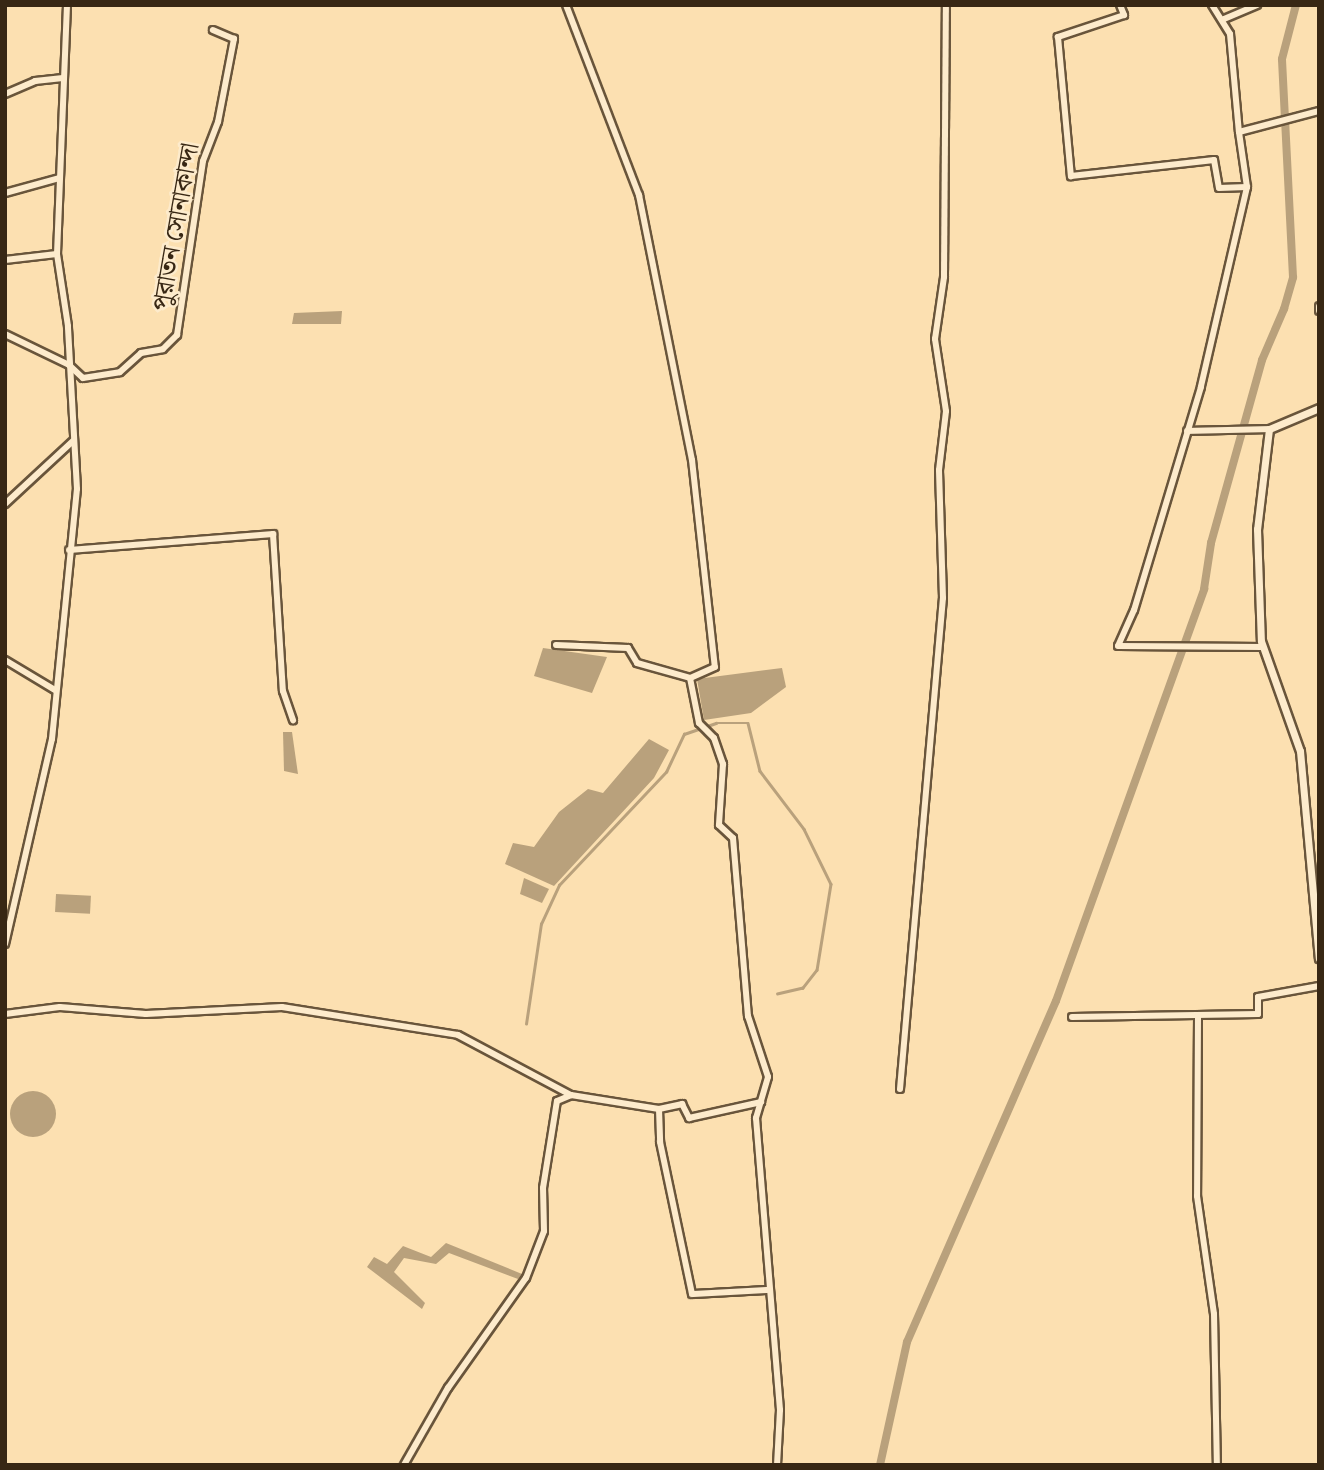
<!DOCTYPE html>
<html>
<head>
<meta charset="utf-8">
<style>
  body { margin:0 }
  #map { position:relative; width:1324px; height:1470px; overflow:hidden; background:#fce0b1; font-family:"EB Garamond","Noto Serif Bengali",serif }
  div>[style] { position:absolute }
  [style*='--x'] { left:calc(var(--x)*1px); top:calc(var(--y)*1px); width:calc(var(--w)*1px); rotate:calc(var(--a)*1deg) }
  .water>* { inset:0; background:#b9a17c; transform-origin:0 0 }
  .round { border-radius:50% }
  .stream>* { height:2.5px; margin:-1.25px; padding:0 1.25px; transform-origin:1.25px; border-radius:1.25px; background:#b9a17c }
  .canal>* { height:8px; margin:-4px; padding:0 4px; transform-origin:4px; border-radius:4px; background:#b9a17c }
  .roads { filter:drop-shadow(2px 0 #69553b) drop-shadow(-2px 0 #69553b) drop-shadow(0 2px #69553b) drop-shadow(0 -2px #69553b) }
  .minor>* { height:6px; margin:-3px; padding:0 3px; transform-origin:3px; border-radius:3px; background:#fdebcc }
  .tertiary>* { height:7px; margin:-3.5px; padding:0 3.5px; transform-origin:3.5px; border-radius:3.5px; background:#fdebcc }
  span { translate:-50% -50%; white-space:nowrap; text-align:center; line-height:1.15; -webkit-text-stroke:5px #fdebcc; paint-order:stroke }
  .street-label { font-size:26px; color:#382714 }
  .frame { position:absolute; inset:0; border:7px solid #382714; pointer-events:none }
</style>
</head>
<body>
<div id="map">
  <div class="water">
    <i style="clip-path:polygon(342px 311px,341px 324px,292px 324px,294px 313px)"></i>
    <i style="clip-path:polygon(543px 648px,607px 657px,592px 693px,534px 676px)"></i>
    <i style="clip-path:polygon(782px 668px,786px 687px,751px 713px,704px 720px,697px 679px)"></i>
    <i style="clip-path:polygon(283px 732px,292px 732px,298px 774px,284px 771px)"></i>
    <i style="clip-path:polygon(649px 739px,669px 750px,654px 778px,554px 886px,505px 864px,513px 843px,534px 847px,559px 812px,588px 789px,603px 793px)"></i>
    <i style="clip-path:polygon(524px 878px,549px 889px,542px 903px,520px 894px)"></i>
    <i style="left:56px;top:894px;width:35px;height:18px;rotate:3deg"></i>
    <i class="round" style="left:10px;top:1091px;width:46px;height:46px"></i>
    <i style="clip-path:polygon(446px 1243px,522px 1274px,518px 1279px,449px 1253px,436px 1264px,404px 1258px,394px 1272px,425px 1303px,422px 1309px,367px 1267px,374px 1257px,387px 1264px,403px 1246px,431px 1257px)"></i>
  </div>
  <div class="stream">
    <i style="--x:526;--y:1024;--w:101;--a:-81.5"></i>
    <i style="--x:541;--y:924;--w:43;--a:-65.2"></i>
    <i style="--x:559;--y:885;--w:156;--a:-46.6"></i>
    <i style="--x:666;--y:772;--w:42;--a:-64.7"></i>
    <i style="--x:684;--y:734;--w:34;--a:-19"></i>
    <i style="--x:716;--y:723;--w:32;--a:0"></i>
    <i style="--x:748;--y:723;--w:49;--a:76"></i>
    <i style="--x:760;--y:771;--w:73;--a:52.8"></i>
    <i style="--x:804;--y:829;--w:61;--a:63.9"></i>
    <i style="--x:831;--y:884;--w:87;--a:99.2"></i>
    <i style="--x:817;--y:970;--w:23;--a:128"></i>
    <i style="--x:803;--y:988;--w:26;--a:167"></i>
  </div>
  <div class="canal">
    <i style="--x:880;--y:1465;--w:126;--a:-77.6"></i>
    <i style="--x:907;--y:1342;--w:372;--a:-66.4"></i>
    <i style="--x:1056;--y:1001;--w:438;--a:-70.2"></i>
    <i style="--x:1204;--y:589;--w:47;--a:-81.3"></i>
    <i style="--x:1211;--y:543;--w:190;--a:-74.4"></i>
    <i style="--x:1262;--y:360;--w:56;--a:-66.7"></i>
    <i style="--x:1284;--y:309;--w:33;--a:-74"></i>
    <i style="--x:1293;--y:277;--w:218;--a:-92.9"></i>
    <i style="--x:1282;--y:59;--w:56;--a:-75.5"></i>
  </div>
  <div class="roads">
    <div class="minor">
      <i style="--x:566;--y:5;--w:204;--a:69"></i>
      <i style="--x:639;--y:195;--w:270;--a:78.7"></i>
      <i style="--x:692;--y:460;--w:208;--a:83.7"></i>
      <i style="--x:715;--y:667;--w:27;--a:156"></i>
      <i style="--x:1120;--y:5;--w:11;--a:68"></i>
      <i style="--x:1124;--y:15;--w:70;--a:161.6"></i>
      <i style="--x:1058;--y:37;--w:140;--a:84.7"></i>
      <i style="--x:1071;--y:176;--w:144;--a:-6.4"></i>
      <i style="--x:1214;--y:160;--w:28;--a:80"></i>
      <i style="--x:1219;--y:188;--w:28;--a:-2"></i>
      <i style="--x:1247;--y:187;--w:56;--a:-98.3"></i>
      <i style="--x:1212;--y:5;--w:34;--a:58"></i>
      <i style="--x:1230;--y:34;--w:98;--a:84.8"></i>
      <i style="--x:1239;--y:132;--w:83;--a:-14.7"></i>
      <i style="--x:1224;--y:19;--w:36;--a:-23"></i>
      <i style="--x:5;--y:94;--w:33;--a:-23"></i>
      <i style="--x:35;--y:81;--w:28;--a:-6"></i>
      <i style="--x:1247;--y:187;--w:205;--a:103"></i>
      <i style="--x:1201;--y:387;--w:233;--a:106.7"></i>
      <i style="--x:1134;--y:610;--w:39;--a:114"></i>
      <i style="--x:1118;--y:646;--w:145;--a:0.4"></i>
      <i style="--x:5;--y:193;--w:56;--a:-15.5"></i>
      <i style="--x:5;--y:260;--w:52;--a:-6.6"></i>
      <i style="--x:5;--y:334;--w:71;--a:25.8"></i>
      <i style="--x:69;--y:365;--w:19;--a:43"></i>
      <i style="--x:83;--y:378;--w:37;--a:-9"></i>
      <i style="--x:120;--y:372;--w:28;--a:-42"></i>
      <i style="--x:141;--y:353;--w:22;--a:-10"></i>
      <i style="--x:163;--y:349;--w:20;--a:-45"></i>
      <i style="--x:177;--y:335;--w:176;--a:-81.5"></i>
      <i style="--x:203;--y:161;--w:42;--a:-69"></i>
      <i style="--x:218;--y:122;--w:85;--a:-79.1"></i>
      <i style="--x:234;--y:39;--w:23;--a:-157"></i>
      <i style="--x:1187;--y:431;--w:82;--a:-1.4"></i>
      <i style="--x:5;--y:504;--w:93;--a:-42.8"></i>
      <i style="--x:69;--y:550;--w:205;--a:-4.5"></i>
      <i style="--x:273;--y:534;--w:157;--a:86.4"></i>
      <i style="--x:283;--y:691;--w:31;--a:71"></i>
      <i style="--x:556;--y:645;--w:72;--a:2.4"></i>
      <i style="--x:628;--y:648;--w:17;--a:59"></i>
      <i style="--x:637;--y:663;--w:55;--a:15.8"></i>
      <i style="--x:690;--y:678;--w:46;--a:78.7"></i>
      <i style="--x:699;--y:723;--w:21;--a:45"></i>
      <i style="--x:714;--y:738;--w:28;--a:71"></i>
      <i style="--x:723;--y:764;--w:61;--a:93.8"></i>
      <i style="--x:719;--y:825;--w:19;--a:43"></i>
      <i style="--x:733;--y:838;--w:179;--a:85.2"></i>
      <i style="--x:748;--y:1016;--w:64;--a:71.8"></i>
      <i style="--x:768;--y:1077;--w:43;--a:106.3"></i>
      <i style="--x:756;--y:1118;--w:293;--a:85.3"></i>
      <i style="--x:780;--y:1410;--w:55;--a:93.1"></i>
      <i style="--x:5;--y:660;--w:58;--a:31"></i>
      <i style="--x:5;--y:944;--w:210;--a:-77.1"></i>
      <i style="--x:52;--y:739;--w:251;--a:-84.3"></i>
      <i style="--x:77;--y:489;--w:163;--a:-93.2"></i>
      <i style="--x:68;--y:326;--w:73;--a:-98.7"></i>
      <i style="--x:57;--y:254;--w:249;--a:-87.7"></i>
      <i style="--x:5;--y:1014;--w:55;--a:-7.3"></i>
      <i style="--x:60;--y:1007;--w:86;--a:4.7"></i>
      <i style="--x:146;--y:1014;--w:136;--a:-2.9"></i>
      <i style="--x:282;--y:1007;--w:178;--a:9"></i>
      <i style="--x:458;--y:1035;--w:128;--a:28"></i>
      <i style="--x:571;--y:1095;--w:89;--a:9"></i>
      <i style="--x:659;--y:1109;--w:24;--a:-12"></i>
      <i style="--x:682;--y:1104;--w:16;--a:63"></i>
      <i style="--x:689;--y:1118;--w:74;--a:-12.5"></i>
      <i style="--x:1072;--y:1017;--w:186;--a:-0.9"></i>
      <i style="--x:1258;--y:1014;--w:17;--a:-90"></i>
      <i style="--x:1258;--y:997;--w:62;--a:-10.2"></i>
      <i style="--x:1198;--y:1017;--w:179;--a:90.3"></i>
      <i style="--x:1197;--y:1196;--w:119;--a:81.8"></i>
      <i style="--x:1214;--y:1314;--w:151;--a:88.9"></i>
      <i style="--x:900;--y:1089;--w:493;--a:-85"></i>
      <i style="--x:943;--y:598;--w:128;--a:-91.8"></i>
      <i style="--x:939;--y:470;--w:59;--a:-83.2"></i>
      <i style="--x:946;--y:411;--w:73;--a:-98.7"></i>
      <i style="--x:935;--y:339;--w:63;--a:-81.7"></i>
      <i style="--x:944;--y:277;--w:272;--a:-89.6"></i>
      <i style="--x:659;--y:1109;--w:33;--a:88"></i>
      <i style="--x:660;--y:1142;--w:155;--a:78.1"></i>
      <i style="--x:692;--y:1294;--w:76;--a:-3"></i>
      <i style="--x:404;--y:1465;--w:89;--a:-60.3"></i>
      <i style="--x:448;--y:1388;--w:135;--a:-54.7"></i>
      <i style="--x:526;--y:1278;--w:50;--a:-69"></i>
      <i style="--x:544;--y:1231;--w:43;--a:-91.3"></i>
      <i style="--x:543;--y:1188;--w:88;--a:-80.9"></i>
      <i style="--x:557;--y:1101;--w:15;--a:-23"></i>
    </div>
    <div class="tertiary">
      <i style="--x:1319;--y:306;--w:4;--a:90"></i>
      <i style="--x:1319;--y:408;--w:54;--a:157.2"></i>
      <i style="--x:1269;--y:429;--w:101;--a:96.8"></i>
      <i style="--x:1257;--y:529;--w:112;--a:88"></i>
      <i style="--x:1261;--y:641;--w:117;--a:70.5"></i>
      <i style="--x:1300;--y:751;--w:208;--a:84.8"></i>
    </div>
  </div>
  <div class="street-label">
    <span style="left:176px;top:227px;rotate:-80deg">পুরাতন সোনাকান্দা</span>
  </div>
  <div class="frame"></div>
</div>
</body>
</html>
